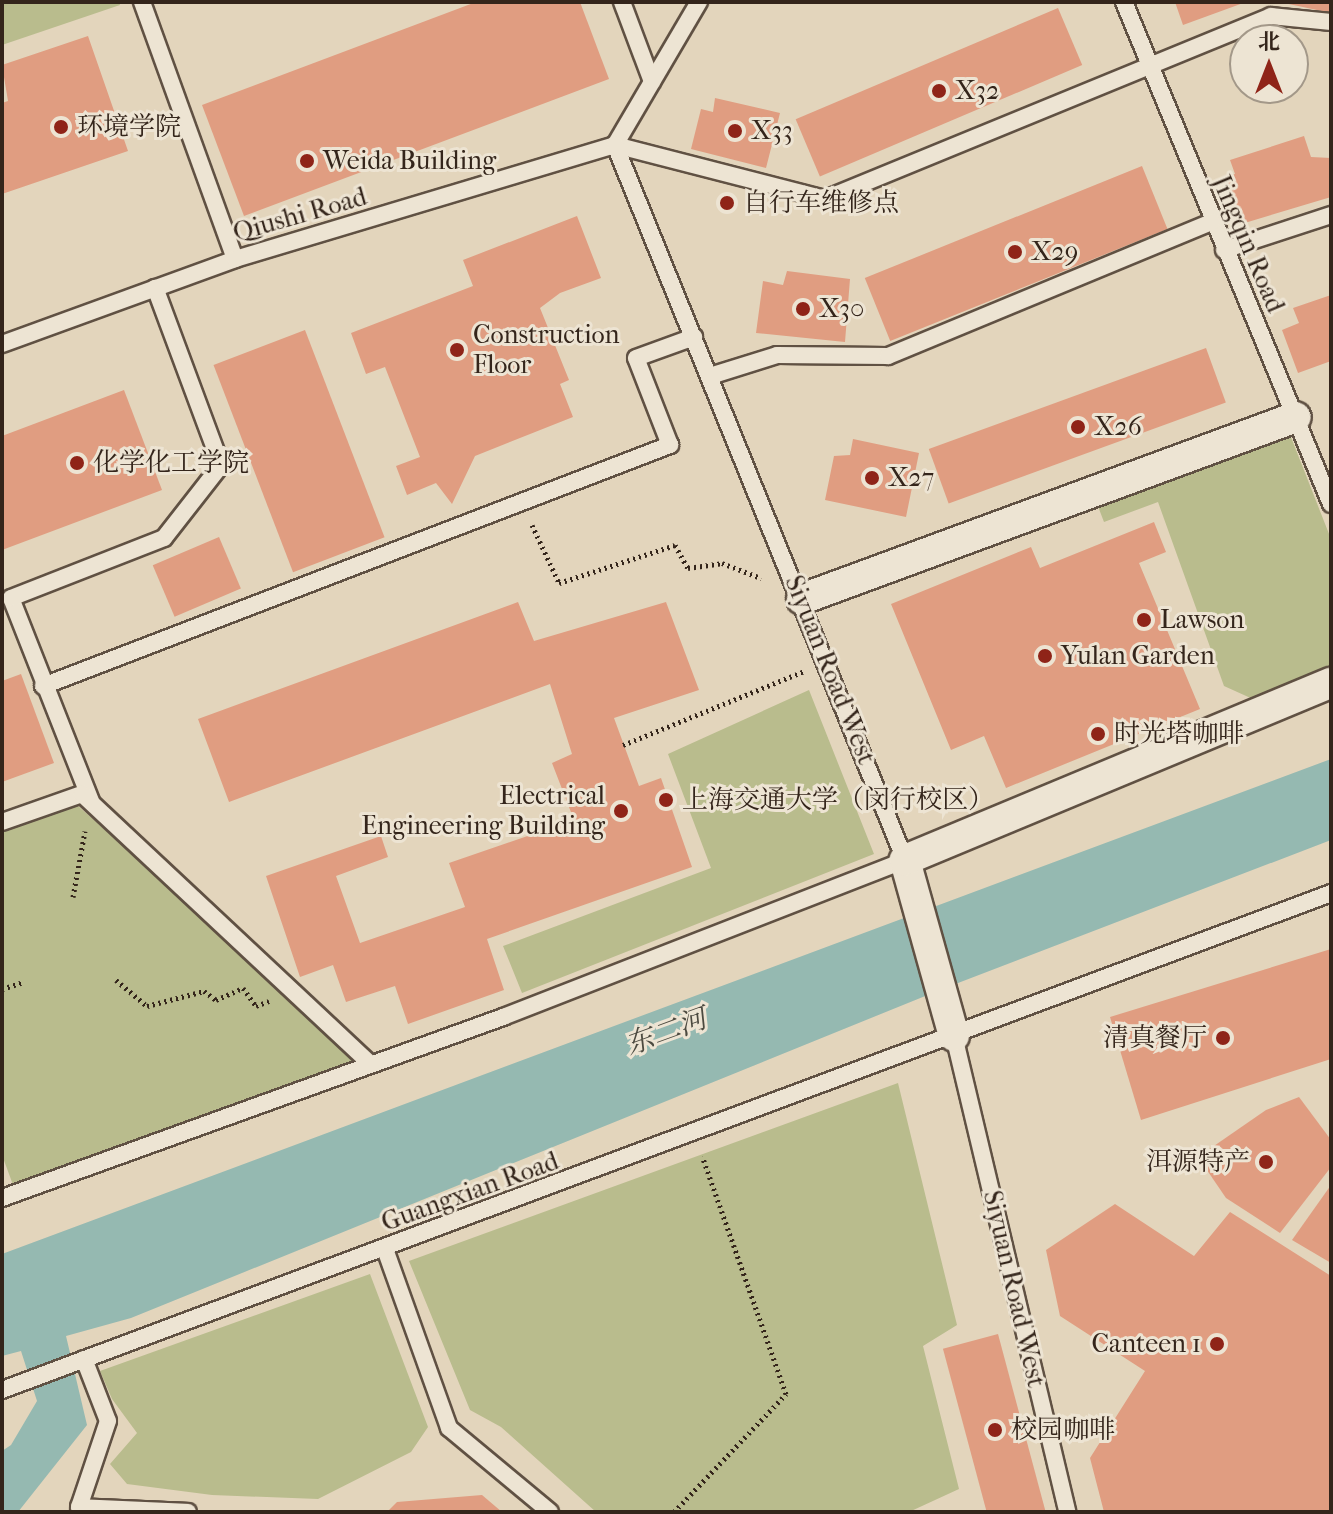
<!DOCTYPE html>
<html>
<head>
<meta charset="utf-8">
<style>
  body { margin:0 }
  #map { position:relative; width:1333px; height:1514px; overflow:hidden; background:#e3d5bc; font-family:"IM FELL French Canon","Noto Serif SC",serif }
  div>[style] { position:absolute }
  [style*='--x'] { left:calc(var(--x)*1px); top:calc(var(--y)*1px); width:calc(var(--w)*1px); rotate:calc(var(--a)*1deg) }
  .green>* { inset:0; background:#b9bc8d }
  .water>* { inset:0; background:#95b9b1 }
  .building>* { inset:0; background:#e09d81; transform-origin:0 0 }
  .path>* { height:5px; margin-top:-2.5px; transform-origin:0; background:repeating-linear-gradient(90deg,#34251b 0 2px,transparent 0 6px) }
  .roads { filter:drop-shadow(2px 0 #605143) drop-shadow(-2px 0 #605143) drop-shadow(0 2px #605143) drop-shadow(0 -2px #605143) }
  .lane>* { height:16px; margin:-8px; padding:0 8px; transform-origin:8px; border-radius:8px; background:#ede4d3 }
  .street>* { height:30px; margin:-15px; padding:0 15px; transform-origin:15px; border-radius:15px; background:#ede4d3 }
  .dots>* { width:22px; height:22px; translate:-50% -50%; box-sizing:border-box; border:4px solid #ede4d3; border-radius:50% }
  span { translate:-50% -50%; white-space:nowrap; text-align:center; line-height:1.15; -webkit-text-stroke:6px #ede4d3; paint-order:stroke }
  .poi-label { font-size:26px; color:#34251b }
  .left { translate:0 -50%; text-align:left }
  .right { translate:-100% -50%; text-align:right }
  .street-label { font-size:26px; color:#34251b }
  .water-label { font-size:28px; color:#4c4a40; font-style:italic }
  .frame { position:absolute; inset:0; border:4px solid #34251b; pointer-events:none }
  .north { position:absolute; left:1229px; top:24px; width:80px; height:80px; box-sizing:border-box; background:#ede4d3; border:2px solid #a39889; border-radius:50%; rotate:0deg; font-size:22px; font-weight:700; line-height:32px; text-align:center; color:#34251b }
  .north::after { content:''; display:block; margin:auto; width:28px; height:36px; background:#8f2418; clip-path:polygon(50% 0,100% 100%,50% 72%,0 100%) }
</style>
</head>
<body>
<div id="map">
  <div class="green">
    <i style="clip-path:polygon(2px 2px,119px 2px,120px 5px,2px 45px)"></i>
    <i style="clip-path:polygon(1287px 427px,1331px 539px,1331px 670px,1255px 700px,1224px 686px,1158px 502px,1104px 522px,1096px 501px)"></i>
    <i style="clip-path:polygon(809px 690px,874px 854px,522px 993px,503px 946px,711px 868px,668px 754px)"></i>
    <i style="clip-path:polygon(69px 798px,369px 1063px,16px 1193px,2px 1155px,2px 822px)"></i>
    <i style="clip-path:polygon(898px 1083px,957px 1325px,923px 1346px,959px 1489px,909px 1512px,596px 1512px,501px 1427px,470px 1410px,409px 1261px)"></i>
    <i style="clip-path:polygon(370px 1274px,428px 1427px,411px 1452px,318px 1499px,212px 1495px,127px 1484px,110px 1464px,137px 1433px,112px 1399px,100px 1371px)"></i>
  </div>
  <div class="water">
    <i style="clip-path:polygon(1331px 759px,1331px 840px,945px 988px,131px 1318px,66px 1336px,87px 1425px,18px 1512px,2px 1512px,2px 1451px,11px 1445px,37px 1401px,21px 1351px,2px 1356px,2px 1254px)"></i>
  </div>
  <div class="building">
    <i style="clip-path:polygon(476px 2px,580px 2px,609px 79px,244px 216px,202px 105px)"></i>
    <i style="clip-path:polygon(1175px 2px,1246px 2px,1183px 25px)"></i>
    <i style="clip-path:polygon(1284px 2px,1331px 2px,1331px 13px,1284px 3px)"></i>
    <i style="left:1058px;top:8px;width:62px;height:285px;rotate:67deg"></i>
    <i style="clip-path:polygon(88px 36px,128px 151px,2px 194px,2px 103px,8px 101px,2px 65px)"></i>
    <i style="clip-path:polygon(715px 98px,780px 113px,766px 168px,691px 149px,701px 109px,713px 112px)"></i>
    <i style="clip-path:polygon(1304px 136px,1311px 157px,1331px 158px,1331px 197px,1238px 225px,1223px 177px,1235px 174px,1230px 160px)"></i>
    <i style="left:1142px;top:166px;width:68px;height:299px;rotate:68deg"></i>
    <i style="clip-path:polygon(577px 216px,601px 278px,560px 293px,540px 308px,569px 380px,560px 384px,573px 417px,475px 456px,452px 504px,436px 483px,407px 495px,396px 466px,420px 457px,385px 367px,366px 374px,351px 333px,473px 286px,463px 260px)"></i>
    <i style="clip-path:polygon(787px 271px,850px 279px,845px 342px,756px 333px,763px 281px,783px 285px)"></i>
    <i style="clip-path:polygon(1331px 295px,1331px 361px,1298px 373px,1282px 330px,1299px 323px,1293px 308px)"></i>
    <i style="left:305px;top:330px;width:222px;height:98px;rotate:69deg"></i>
    <i style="left:1206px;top:348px;width:58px;height:295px;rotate:70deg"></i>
    <i style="clip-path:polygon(124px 390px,162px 490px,2px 550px,2px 436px)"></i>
    <i style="clip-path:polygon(853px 439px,919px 453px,906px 517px,825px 500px,834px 456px,850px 455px)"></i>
    <i style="clip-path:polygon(1154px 522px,1166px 552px,1139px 563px,1200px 709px,1006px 788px,984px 736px,951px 750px,891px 604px,1031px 547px,1040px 568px)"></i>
    <i style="left:219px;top:537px;width:56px;height:72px;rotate:67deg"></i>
    <i style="clip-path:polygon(518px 602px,534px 641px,666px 602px,699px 690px,614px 718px,639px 786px,661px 778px,692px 867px,487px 939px,504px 990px,408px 1024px,395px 986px,346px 1002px,333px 965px,300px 977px,266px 876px,381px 836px,388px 857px,336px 876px,360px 943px,465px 907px,449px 863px,574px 820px,552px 763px,572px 754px,550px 684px,229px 802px,198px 719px)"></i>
    <i style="clip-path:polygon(21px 674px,54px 763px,2px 782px,2px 681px)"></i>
    <i style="clip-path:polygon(1331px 949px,1331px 1059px,1141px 1120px,1110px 1017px)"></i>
    <i style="clip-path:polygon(1299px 1097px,1331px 1140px,1331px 1167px,1280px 1233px,1226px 1198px,1198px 1157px,1266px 1110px)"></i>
    <i style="clip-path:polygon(1331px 1185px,1331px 1263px,1292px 1240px)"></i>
    <i style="clip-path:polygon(1115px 1204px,1194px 1256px,1230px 1212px,1331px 1276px,1331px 1512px,1104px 1512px,1090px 1458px,1145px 1371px,1060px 1316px,1046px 1250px)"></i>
    <i style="left:998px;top:1334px;width:184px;height:57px;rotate:75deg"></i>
    <i style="clip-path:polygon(482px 1495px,502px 1512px,387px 1512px,397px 1502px)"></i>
  </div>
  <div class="path">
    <i style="--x:532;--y:525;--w:64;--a:65"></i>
    <i style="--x:559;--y:583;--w:122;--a:-18.1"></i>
    <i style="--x:675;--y:545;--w:26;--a:61"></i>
    <i style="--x:688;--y:568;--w:34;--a:-8"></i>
    <i style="--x:722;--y:563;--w:42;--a:21"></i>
    <i style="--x:623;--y:745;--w:196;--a:-22.2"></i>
    <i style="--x:73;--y:897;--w:67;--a:-79.7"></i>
    <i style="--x:116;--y:980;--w:40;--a:40"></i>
    <i style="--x:147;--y:1006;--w:59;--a:-14.7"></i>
    <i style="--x:204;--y:991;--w:15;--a:37"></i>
    <i style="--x:216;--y:1000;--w:30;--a:-24"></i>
    <i style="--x:243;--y:988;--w:22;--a:54"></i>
    <i style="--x:256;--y:1006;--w:14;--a:-21"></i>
    <i style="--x:2;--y:989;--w:23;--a:-18"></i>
    <i style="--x:674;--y:1512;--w:163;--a:-46.5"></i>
    <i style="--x:786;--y:1394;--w:252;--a:-109.4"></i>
  </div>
  <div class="roads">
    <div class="lane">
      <i style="--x:142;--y:2;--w:273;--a:70.1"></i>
      <i style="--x:622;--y:2;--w:85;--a:69.4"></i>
      <i style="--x:1124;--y:2;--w:543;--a:67.59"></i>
      <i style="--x:615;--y:145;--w:217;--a:14.4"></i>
      <i style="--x:825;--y:199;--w:482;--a:-22.3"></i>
      <i style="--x:1271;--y:16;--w:60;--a:5.7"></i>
      <i style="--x:615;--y:145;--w:166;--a:-59.6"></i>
      <i style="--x:1224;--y:250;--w:113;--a:-18.1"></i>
      <i style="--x:2;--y:344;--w:248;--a:-20"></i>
      <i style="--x:235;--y:259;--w:397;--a:-16.7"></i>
      <i style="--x:710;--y:376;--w:70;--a:-17.4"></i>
      <i style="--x:777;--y:355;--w:111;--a:0.5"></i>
      <i style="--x:888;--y:356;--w:351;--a:-22.5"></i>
      <i style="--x:43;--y:686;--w:672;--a:-21.03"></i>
      <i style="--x:670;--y:445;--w:93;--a:-111.3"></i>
      <i style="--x:636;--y:358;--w:62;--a:-19.9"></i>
      <i style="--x:91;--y:801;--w:218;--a:-111.5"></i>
      <i style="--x:11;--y:598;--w:164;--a:-21.4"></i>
      <i style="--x:164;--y:538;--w:93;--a:-52"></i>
      <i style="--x:221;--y:465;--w:189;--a:-110.4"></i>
      <i style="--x:2;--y:822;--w:85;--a:-19.3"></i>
      <i style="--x:82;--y:794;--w:393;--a:43.1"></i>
      <i style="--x:954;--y:1036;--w:489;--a:76.6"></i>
      <i style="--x:2;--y:1198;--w:533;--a:-19.86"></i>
      <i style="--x:503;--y:1017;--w:432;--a:-21.3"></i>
      <i style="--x:905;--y:860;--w:772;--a:-112.08"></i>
      <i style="--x:385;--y:1249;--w:190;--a:70.3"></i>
      <i style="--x:449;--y:1428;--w:131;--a:39.7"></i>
      <i style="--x:84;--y:1359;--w:66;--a:68.8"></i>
      <i style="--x:108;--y:1421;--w:91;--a:108.6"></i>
      <i style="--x:79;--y:1507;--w:109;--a:2.6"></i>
      <i style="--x:2;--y:1390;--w:1419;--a:-20.5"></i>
    </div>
    <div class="street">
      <i style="--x:802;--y:599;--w:526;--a:-20.22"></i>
      <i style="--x:954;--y:1036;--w:183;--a:-105.6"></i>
      <i style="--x:905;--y:860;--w:461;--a:-22.6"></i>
    </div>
  </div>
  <div class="dots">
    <i style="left:939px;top:91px;background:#8f2418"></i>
    <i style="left:61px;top:127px;background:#8f2418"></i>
    <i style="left:735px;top:131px;background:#8f2418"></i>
    <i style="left:307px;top:161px;background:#8f2418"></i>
    <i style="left:727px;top:203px;background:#8f2418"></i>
    <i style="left:1015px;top:252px;background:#8f2418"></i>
    <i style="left:803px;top:309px;background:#8f2418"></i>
    <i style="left:457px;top:350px;background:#8f2418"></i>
    <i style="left:1078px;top:427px;background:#8f2418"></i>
    <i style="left:77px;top:463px;background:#8f2418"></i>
    <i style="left:872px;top:478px;background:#8f2418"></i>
    <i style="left:1144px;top:620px;background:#8f2418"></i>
    <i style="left:1045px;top:656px;background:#8f2418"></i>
    <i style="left:1098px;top:734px;background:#8f2418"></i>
    <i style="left:666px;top:800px;background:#8f2418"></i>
    <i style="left:621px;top:811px;background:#8f2418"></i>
    <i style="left:1223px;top:1038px;background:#8f2418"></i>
    <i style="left:1266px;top:1162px;background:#8f2418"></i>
    <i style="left:1217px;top:1344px;background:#8f2418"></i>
    <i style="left:995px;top:1430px;background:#8f2418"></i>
  </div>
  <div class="poi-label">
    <span class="left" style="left:955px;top:91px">X32</span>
    <span class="left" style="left:77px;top:127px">环境学院</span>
    <span class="left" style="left:751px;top:131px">X33</span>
    <span class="left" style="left:323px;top:161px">Weida Building</span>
    <span class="left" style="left:743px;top:203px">自行车维修点</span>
    <span class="left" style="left:1031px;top:252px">X29</span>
    <span class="left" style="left:819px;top:309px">X30</span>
    <span class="left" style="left:473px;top:350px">Construction<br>Floor</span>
    <span class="left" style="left:1094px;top:427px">X26</span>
    <span class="left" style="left:93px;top:463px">化学化工学院</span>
    <span class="left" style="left:888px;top:478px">X27</span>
    <span class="left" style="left:1160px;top:620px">Lawson</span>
    <span class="left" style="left:1061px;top:656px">Yulan Garden</span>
    <span class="left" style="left:1114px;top:734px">时光塔咖啡</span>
    <span class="right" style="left:605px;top:811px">Electrical<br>Engineering Building</span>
    <span class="left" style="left:682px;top:800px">上海交通大学（闵行校区）</span>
    <span class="right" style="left:1207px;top:1038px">清真餐厅</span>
    <span class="right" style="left:1250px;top:1162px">洱源特产</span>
    <span class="right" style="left:1201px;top:1344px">Canteen 1</span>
    <span class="left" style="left:1011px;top:1430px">校园咖啡</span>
  </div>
  <div class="street-label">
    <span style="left:300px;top:215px;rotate:-16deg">Qiushi Road</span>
    <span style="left:1248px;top:244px;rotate:67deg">Jingqin Road</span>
    <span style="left:830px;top:670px;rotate:68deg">Siyuan Road West</span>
    <span style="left:470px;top:1192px;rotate:-20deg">Guangxian Road</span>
    <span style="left:1014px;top:1289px;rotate:77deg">Siyuan Road West</span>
  </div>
  <div class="water-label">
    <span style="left:666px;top:1032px;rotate:-20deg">东二河</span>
  </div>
  <div class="frame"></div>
  <div class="north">北</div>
</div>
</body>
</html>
